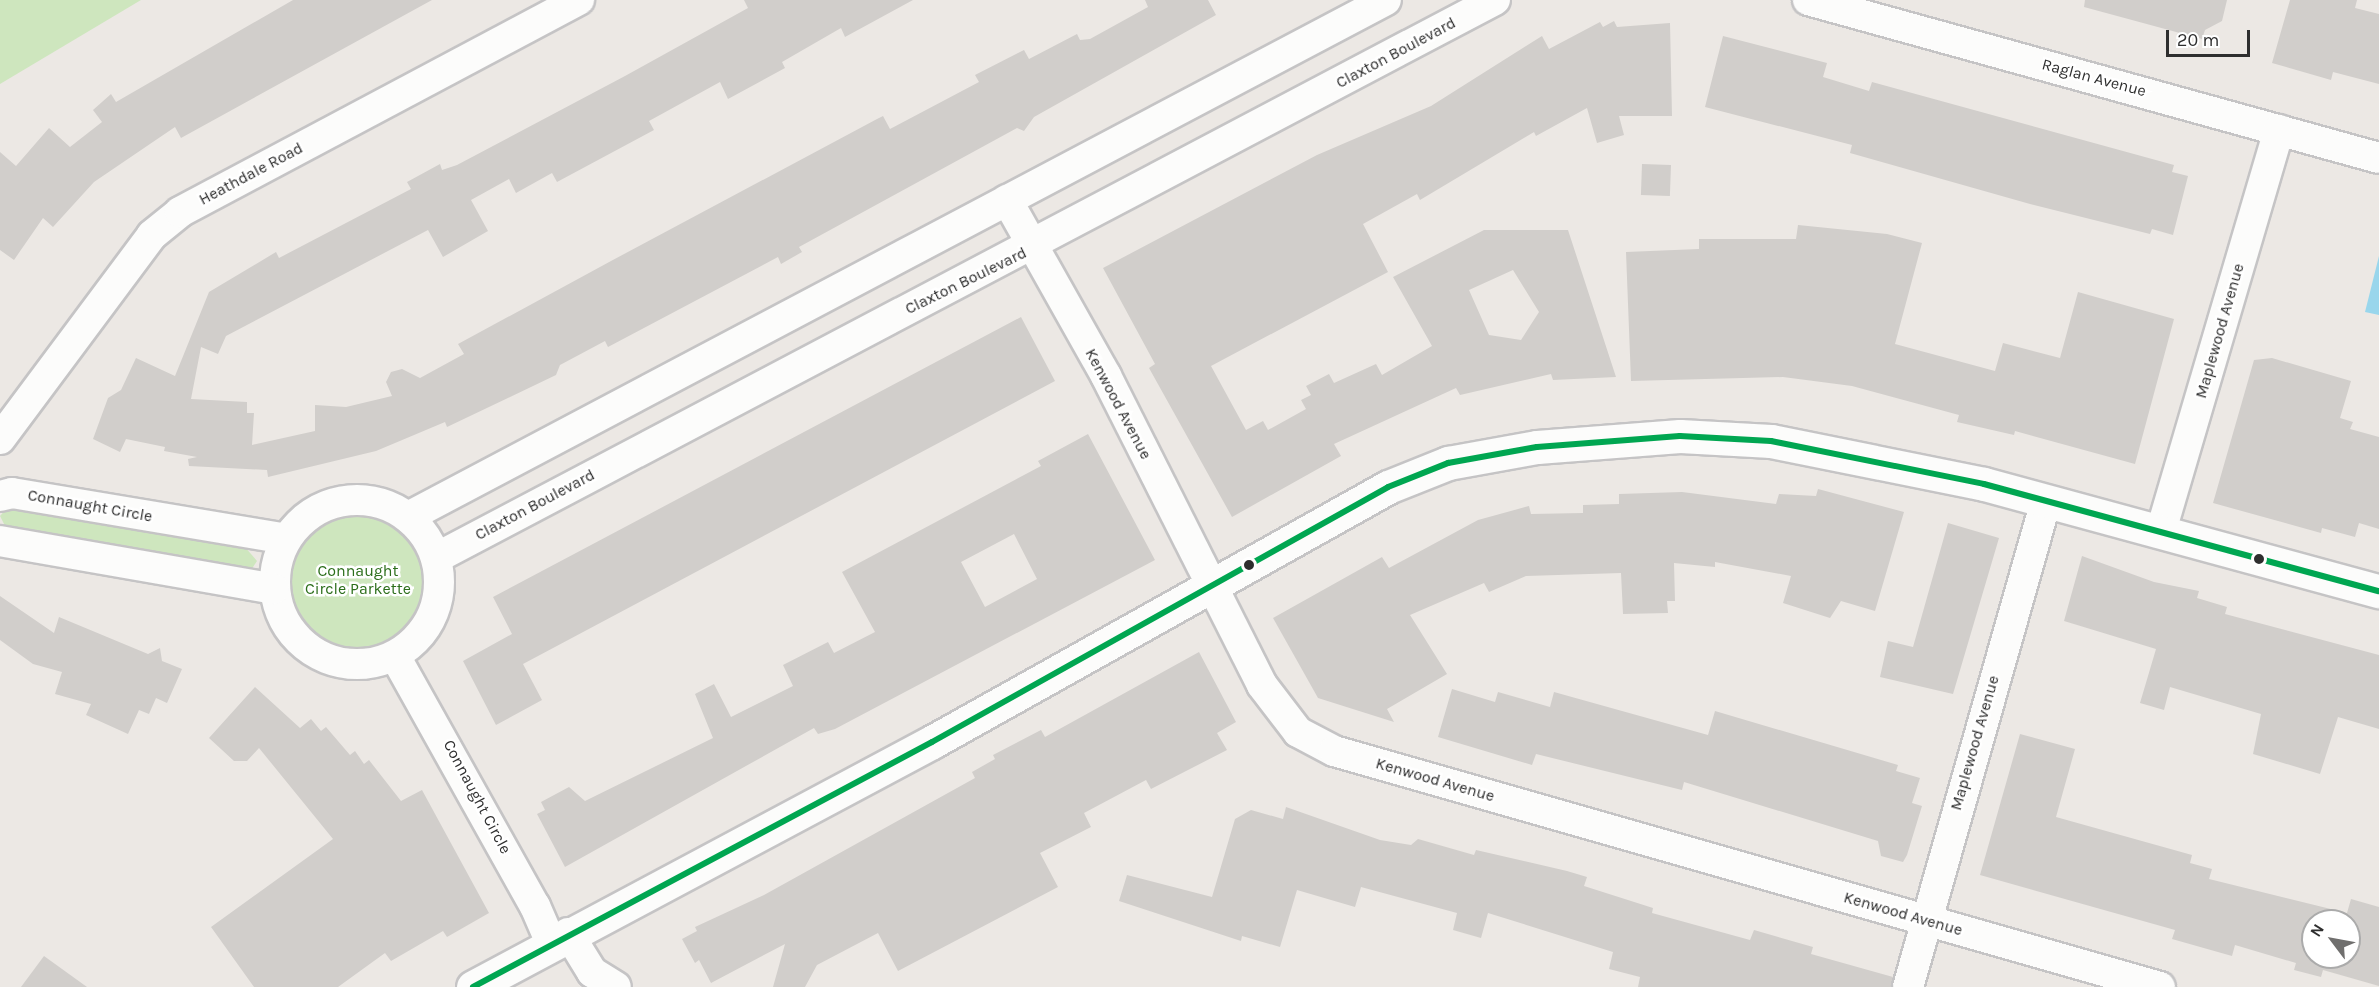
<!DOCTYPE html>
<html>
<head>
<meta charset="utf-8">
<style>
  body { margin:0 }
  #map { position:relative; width:2379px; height:987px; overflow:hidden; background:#ece8e4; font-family:Karla,sans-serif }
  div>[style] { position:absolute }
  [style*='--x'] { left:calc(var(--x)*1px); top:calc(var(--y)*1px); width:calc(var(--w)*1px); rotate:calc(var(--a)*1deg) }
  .green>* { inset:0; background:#cee6be }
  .round { border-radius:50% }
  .water>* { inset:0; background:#99d6ec }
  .building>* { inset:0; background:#d1cecb; transform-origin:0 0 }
  .roads { filter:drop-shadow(2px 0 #c5c4c5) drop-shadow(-2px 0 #c5c4c5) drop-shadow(0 2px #c5c4c5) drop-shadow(0 -2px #c5c4c5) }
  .minor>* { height:30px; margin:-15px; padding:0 15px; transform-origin:15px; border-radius:15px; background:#fcfcfb }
  .minor>.ring { margin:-15px; padding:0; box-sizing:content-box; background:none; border:30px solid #fcfcfb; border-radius:50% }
  .tertiary>* { height:33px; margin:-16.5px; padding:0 16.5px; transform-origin:16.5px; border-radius:16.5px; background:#fcfcfb }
  .bus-1>* { height:6px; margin:-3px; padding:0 3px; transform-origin:3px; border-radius:3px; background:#00a651 }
  .dots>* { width:16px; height:16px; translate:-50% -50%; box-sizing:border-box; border:3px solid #fff; border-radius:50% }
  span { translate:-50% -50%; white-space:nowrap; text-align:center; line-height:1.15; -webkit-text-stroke:5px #fff; paint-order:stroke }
  .street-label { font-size:16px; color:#2e2e2e }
  .park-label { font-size:16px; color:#2c6e1b }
  .north { position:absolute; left:2301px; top:909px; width:60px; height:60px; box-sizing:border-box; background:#fff; border:2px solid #ababab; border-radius:50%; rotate:302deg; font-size:16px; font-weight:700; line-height:24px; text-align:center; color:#2e2e2e }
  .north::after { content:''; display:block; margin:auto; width:21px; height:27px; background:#706f6e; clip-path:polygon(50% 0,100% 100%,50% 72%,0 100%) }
  .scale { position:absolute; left:2166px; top:30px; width:84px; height:27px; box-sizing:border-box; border:3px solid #2e2e2e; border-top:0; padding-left:8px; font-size:18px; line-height:21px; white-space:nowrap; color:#2e2e2e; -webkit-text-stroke:4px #fff; paint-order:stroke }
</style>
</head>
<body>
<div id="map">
  <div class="green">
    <i style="clip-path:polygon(0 0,141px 0,0 84px)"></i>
    <i style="clip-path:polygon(9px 506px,244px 546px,257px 561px,251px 570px,6px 528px,0 516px)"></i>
    <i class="round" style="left:291px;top:512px;width:136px;height:136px"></i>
  </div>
  <div class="water">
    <i style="clip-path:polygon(2379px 256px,2379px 315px,2365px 312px)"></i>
  </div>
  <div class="building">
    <i style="clip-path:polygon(293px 0,432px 0,181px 138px,175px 127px,94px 182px,53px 227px,43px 218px,14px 260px,0 250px,0 152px,16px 166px,49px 128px,70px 147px,102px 122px,93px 110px,111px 94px,116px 102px)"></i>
    <i style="clip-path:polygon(744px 0,913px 0,845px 37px,841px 28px,782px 62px,785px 68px,728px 99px,720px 82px,649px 121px,654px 130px,557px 182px,552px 173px,516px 193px,509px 179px,471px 200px,488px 231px,443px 257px,428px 230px,226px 336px,218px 354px,201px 347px,191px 399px,247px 402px,247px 413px,254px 413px,252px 445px,315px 431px,315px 405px,346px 407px,392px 396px,386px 382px,391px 372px,402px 369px,420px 378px,464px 354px,458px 344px,611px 261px,877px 119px,883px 116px,890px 129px,979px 82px,975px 75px,1024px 50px,1029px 59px,1077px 34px,1080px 40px,1090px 39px,1148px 7px,1145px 0,1208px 0,1216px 15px,1034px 117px,1024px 131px,1017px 128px,799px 247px,802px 252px,781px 264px,778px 257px,608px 347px,605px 341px,560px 365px,556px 375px,447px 427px,445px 422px,376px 451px,268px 477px,267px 470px,189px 466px,188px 459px,197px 457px,164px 451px,165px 447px,126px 439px,120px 452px,93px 439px,108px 398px,121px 390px,136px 358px,175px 376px,209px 292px,276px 252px,279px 258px,411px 189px,407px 182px,440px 164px,442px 170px,457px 165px,625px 76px,748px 8px)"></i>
    <i style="clip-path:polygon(2085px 0,2227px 0,2222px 21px,2205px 30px,2202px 39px,2084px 7px)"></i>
    <i style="clip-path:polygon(2290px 0,2357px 0,2355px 8px,2379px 14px,2379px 84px,2333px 72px,2331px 80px,2272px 63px)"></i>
    <i style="clip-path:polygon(evenodd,1614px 21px,1617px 27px,1670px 23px,1672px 116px,1619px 116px,1624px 135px,1597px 143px,1587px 108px,1536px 136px,1534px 132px,1420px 200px,1417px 194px,1363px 224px,1388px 272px,1211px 366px,1246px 430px,1263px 421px,1268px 430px,1306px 409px,1301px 400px,1311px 395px,1306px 386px,1329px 374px,1334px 383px,1376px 364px,1382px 375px,1432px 346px,1393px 277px,1484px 230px,1568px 230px,1616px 377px,1553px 380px,1551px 374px,1460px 395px,1456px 388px,1334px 444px,1341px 456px,1232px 517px,1149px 368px,1155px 364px,1103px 268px,1317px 155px,1431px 106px,1542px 36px,1549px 49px,1600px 22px,1603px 27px,1614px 21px,1513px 270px,1539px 312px,1521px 340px,1489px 335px,1469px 290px,1513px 270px)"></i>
    <i style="clip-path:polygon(1723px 36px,1827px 63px,1823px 77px,1869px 91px,1872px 82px,2174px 165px,2172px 172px,2188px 176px,2173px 235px,2152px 229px,2150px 234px,2030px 204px,1850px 153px,1852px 145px,1705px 107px)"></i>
    <i style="left:1642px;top:164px;width:29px;height:31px;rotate:2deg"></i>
    <i style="clip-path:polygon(1798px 225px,1887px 234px,1922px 243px,1895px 344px,1995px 371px,2003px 343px,2060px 358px,2078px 292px,2174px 319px,2135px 464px,2015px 431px,2014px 435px,1957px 422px,1959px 415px,1852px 386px,1783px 377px,1631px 381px,1626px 252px,1699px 249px,1699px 239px,1796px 239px)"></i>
    <i style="clip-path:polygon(1021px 317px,1055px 381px,523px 664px,542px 700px,496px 725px,463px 661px,512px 634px,493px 597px)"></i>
    <i style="clip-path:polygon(2272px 358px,2351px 381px,2340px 418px,2353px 422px,2350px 429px,2379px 437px,2379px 529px,2359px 523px,2355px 537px,2322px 528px,2321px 533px,2213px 503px,2254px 360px)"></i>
    <i style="clip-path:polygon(evenodd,1088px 434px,1155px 560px,835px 729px,818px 734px,814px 728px,565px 867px,537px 814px,545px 810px,541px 802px,569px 787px,585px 801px,713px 738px,695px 694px,714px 684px,731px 717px,793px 686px,783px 665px,828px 642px,834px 653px,875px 632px,842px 572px,1041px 466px,1038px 461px,1088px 434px,1014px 534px,1037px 579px,985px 607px,961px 562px,1014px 534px)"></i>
    <i style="clip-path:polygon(1818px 489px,1904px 512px,1875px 611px,1841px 601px,1830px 618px,1783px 603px,1791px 576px,1715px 562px,1715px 567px,1674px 563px,1675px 601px,1667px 601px,1668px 613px,1623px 614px,1621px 573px,1526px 576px,1489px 592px,1484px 583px,1410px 615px,1447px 674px,1387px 709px,1394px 722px,1318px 698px,1273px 618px,1382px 557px,1389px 568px,1478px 520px,1529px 506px,1531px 514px,1583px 513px,1583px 505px,1619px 504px,1619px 494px,1682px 492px,1776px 504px,1779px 494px,1816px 496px)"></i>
    <i style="clip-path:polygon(1948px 523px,1999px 538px,1953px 694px,1880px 677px,1888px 641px,1913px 647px)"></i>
    <i style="clip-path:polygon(2082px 556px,2154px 582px,2199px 591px,2197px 598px,2227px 607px,2225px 614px,2379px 655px,2379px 729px,2338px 717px,2320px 774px,2253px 754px,2261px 714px,2170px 687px,2164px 710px,2140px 703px,2156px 649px,2064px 621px)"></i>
    <i style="clip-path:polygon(0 596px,54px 633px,59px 617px,148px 654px,160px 648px,162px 661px,182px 669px,167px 703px,156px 698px,149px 714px,139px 710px,128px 734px,86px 715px,91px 704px,55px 694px,62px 672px,33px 664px,0 640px)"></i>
    <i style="clip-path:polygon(1199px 652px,1236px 722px,1217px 733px,1227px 750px,1151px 789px,1146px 780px,1084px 813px,1091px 827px,1040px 853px,1058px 887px,898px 971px,878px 933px,817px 965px,805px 987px,773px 987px,785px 944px,711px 983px,699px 960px,695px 963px,682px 939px,697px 931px,695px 927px,764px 895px,975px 778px,972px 772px,995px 759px,993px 755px,1041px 730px,1045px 737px)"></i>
    <i style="clip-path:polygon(255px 687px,300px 728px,311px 719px,321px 731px,326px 727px,350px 755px,355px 751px,364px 764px,369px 760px,401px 801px,422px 790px,489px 913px,447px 937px,443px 931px,391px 961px,385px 953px,338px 987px,254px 987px,211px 927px,333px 839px,259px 748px,247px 761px,234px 761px,209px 738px)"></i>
    <i style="clip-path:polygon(1452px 689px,1495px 702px,1498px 692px,1550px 707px,1554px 692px,1708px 735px,1715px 711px,1898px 765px,1896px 771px,1920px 778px,1912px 803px,1922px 806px,1907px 855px,1903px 862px,1881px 856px,1878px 841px,1684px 782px,1682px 790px,1536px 754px,1532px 765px,1438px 737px)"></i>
    <i style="clip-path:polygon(evenodd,2020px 734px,2075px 749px,2056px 817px,2192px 855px,2190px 863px,2212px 869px,2209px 879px,2347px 913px,2351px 899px,2379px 907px,2379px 986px,2323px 970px,2321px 977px,2294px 970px,2296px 963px,2235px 945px,2232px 956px,2172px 939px,2175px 930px,1980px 875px,2020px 734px,2313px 921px,2349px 921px,2349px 957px,2313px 957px,2313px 921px)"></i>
    <i style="clip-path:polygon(1286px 807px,1380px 840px,1411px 845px,1418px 839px,1474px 855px,1476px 850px,1567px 871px,1587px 877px,1584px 886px,1653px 908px,1652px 913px,1750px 940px,1754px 930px,1813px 947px,1811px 954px,1893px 977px,1891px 987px,1638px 987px,1640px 977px,1609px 969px,1613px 952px,1488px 913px,1481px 938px,1453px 930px,1457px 913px,1361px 887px,1355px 907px,1297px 890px,1280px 947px,1242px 936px,1241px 941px,1119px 901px,1127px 875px,1212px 897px,1235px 819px,1251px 810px,1283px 819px)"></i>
    <i style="clip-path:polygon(44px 956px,87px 987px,21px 987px)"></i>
  </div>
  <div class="roads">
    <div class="minor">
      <i style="--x:1808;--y:0;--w:592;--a:15.47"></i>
      <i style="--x:1007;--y:200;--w:202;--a:60.6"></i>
      <i style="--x:1106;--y:376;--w:346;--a:63.2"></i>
      <i style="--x:1262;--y:685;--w:59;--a:52.5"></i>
      <i style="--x:1298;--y:732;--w:41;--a:27.8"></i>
      <i style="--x:1334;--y:751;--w:859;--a:15.95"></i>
      <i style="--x:0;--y:439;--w:254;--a:-53.3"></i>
      <i style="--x:152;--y:235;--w:36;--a:-39"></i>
      <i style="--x:180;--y:212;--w:452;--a:-28"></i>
      <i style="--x:0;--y:496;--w:12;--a:-14"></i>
      <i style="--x:12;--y:493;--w:278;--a:9.5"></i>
      <i class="ring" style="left:275px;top:500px;width:134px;height:134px"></i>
      <i style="--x:408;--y:517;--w:1106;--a:-27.86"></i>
      <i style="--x:2161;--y:531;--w:418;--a:-73.6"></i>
      <i style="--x:0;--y:541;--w:278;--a:9.9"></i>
      <i style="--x:436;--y:558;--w:1197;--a:-27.79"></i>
      <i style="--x:395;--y:656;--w:287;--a:60.8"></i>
      <i style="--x:535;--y:906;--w:40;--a:66.6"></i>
      <i style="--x:568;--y:933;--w:46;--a:58.4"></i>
      <i style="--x:592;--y:972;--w:28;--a:32"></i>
      <i style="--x:1908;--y:987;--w:505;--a:-74.15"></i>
    </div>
    <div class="tertiary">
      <i style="--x:473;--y:987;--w:520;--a:-28.09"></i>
      <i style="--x:932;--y:742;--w:522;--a:-29.21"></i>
      <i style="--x:1388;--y:487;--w:65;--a:-21.8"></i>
      <i style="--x:1448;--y:463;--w:90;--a:-10.2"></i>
      <i style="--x:1537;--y:447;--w:143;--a:-4.4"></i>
      <i style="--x:1680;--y:436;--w:91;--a:3.1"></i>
      <i style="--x:1771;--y:441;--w:217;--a:11.4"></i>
      <i style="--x:1984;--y:484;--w:409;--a:15.2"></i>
    </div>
  </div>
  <div class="bus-1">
    <i style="--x:473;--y:987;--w:520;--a:-28.09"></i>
    <i style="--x:932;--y:742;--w:522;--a:-29.21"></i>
    <i style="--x:1388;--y:487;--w:65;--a:-21.8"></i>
    <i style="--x:1448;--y:463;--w:90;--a:-10.2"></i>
    <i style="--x:1537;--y:447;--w:143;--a:-4.4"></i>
    <i style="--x:1680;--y:436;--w:91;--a:3.1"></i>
    <i style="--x:1771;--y:441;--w:217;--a:11.4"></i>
    <i style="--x:1984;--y:484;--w:409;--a:15.2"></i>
  </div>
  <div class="dots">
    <i style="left:2259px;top:559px;background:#2e2e2e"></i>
    <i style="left:1249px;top:565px;background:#2e2e2e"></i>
  </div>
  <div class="street-label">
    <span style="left:1396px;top:53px;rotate:-28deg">Claxton Boulevard</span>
    <span style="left:2094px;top:78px;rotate:15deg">Raglan Avenue</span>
    <span style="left:251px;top:174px;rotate:-28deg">Heathdale Road</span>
    <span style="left:966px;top:281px;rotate:-26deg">Claxton Boulevard</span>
    <span style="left:2220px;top:331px;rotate:-74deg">Maplewood Avenue</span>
    <span style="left:1118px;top:404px;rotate:62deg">Kenwood Avenue</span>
    <span style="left:535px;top:505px;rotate:-28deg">Claxton Boulevard</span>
    <span style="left:90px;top:506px;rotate:10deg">Connaught Circle</span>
    <span style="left:1975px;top:743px;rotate:-74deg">Maplewood Avenue</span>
    <span style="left:1435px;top:780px;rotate:16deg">Kenwood Avenue</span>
    <span style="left:477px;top:797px;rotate:62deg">Connaught Circle</span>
    <span style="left:1903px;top:914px;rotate:16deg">Kenwood Avenue</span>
  </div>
  <div class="park-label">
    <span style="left:358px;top:580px">Connaught<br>Circle Parkette</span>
  </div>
  <div class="north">N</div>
  <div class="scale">20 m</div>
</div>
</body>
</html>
